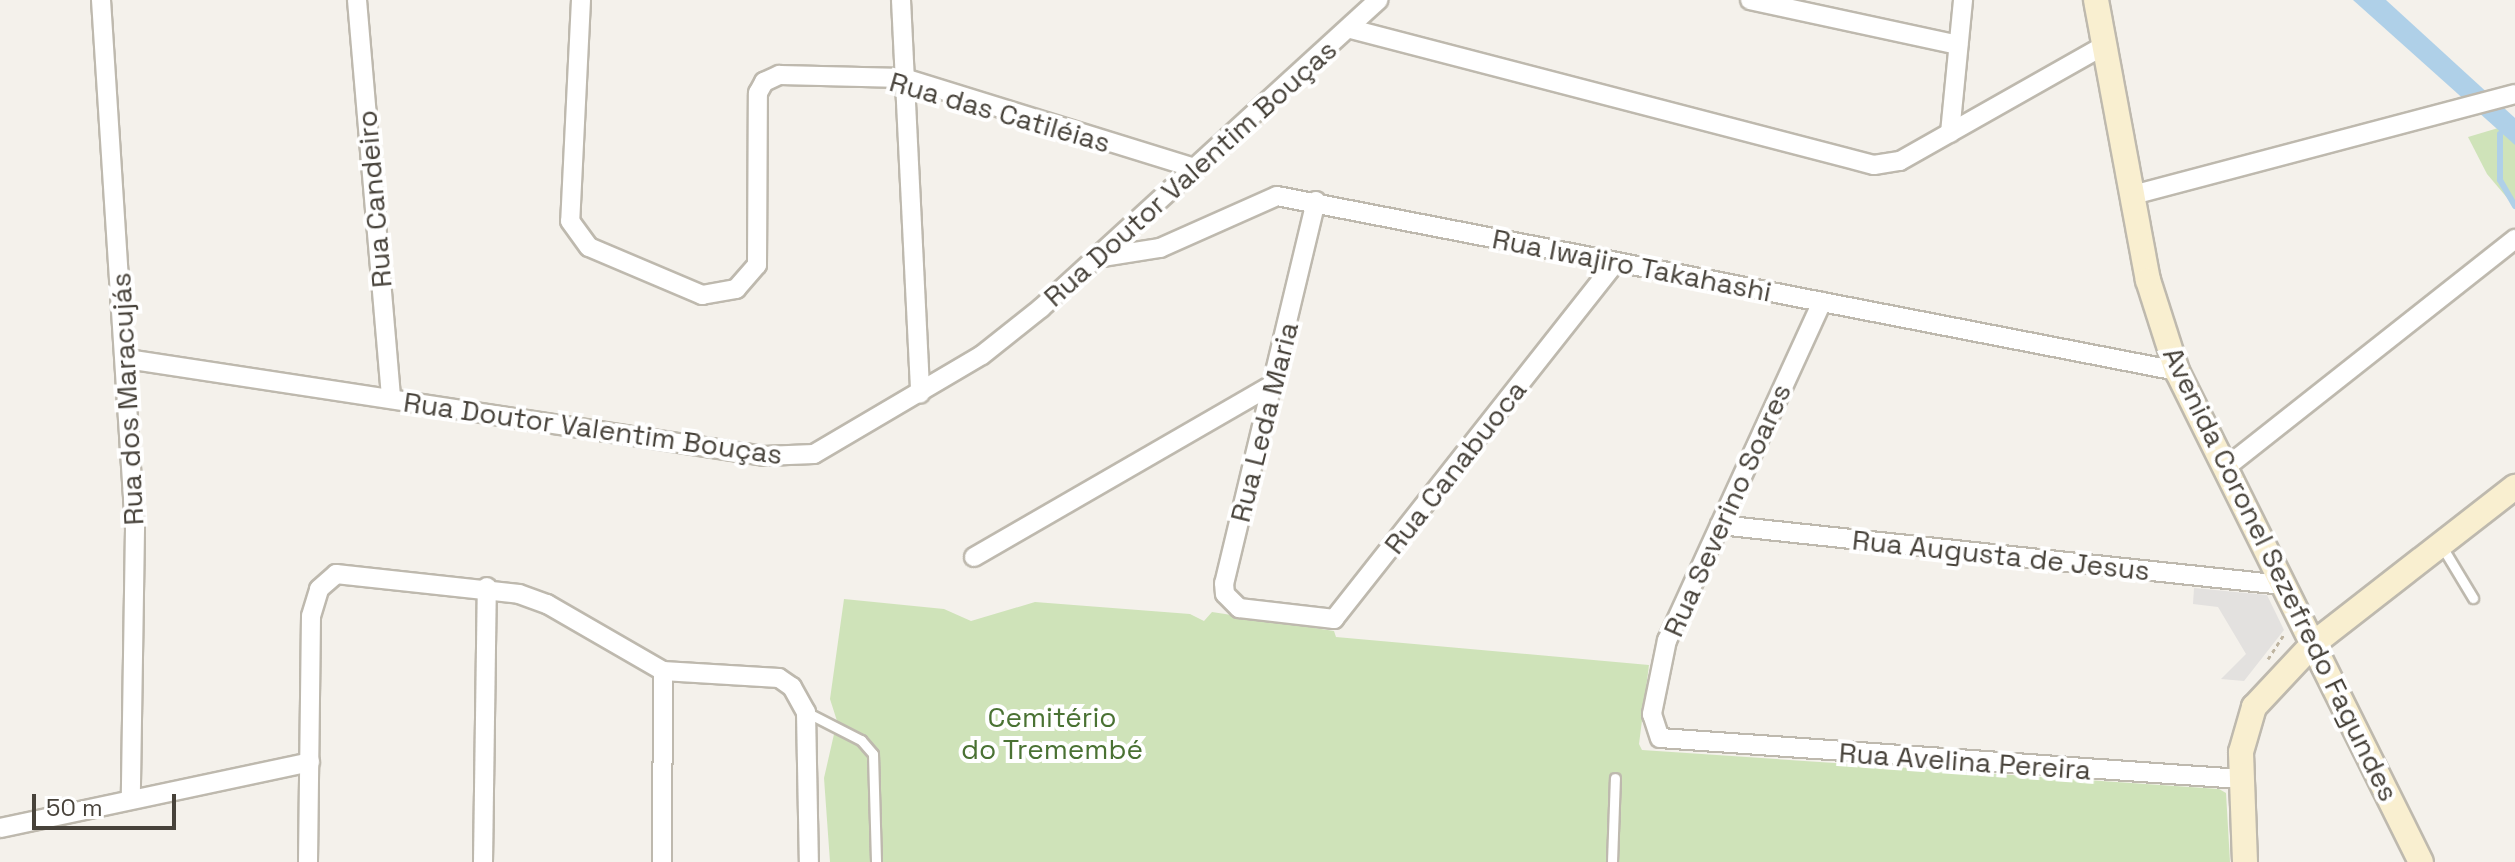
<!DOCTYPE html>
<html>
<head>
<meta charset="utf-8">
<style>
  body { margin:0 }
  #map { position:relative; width:2515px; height:862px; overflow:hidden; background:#f4f1eb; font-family:"Space Grotesk",sans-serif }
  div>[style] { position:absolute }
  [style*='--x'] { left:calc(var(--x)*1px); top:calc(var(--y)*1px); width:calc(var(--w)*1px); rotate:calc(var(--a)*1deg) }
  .green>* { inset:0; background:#cfe3b9 }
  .parking>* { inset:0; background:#e3e1df }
  .water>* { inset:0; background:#afd0e8 }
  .stream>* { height:6px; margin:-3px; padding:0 3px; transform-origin:3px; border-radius:3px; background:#afd0e8 }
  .path>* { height:3px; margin-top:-1.5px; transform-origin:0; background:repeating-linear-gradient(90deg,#beb4a1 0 4px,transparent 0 8px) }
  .roads { filter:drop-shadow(2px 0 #beb9ae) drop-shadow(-2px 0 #beb9ae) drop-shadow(0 2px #beb9ae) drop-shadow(0 -2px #beb9ae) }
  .service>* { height:9px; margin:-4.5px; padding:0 4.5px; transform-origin:4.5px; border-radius:4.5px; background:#fff }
  .minor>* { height:18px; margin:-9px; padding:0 9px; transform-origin:9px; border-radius:9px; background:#fff }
  .secondary>* { height:24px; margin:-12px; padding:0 12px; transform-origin:12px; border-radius:12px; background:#f9efd0 }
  span { translate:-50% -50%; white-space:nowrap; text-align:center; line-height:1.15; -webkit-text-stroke:8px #fff; paint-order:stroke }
  .street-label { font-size:28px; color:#47423a }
  .park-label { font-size:28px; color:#4a7233 }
  .scale { position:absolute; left:32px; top:794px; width:144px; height:36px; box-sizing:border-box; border:4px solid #47423a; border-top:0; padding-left:10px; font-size:24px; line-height:28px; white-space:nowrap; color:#47423a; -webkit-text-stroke:6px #fff; paint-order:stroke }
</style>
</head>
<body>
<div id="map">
  <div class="green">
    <i style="clip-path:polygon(2515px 123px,2515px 205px,2514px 206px,2487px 174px,2468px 137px)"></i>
    <i style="clip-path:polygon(844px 599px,944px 609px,971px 621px,1035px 602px,1190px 614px,1204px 621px,1212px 612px,1334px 631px,1336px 637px,1649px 665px,1639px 744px,1642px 750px,2219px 789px,2226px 793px,2230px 862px,830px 862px,824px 778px,837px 721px,830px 699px)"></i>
  </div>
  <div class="parking">
    <i style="clip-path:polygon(2194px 588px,2267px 595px,2284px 630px,2244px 681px,2221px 679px,2246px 654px,2218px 607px,2193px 604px)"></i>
  </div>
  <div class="water">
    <i style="clip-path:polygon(2353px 0,2386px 0,2515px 118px,2515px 145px)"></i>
  </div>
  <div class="stream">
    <i style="--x:2500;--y:134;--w:46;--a:90"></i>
    <i style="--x:2500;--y:180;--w:30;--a:60"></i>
  </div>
  <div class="path">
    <i style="--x:2268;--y:659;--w:31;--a:-57"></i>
  </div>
  <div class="roads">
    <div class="service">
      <i style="--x:2441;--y:545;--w:62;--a:58.9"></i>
      <i style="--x:806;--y:712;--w:62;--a:27"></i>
      <i style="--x:861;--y:740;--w:18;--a:49"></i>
      <i style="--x:873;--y:754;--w:108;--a:88.4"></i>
      <i style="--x:1612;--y:862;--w:84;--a:-88"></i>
    </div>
    <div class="minor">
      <i style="--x:101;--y:0;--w:530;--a:86.32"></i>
      <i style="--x:135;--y:529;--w:269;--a:90.9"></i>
      <i style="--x:357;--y:0;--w:398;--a:85.1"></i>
      <i style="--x:581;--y:0;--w:221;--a:92.8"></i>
      <i style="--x:570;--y:221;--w:32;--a:54"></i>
      <i style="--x:589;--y:247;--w:123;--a:23"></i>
      <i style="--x:702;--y:295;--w:35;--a:-10"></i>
      <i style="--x:736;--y:289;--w:32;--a:-49"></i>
      <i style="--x:757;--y:265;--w:172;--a:-89.7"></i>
      <i style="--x:758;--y:93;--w:13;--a:-61"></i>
      <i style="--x:764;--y:82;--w:17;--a:-25"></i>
      <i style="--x:779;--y:75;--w:125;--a:1.4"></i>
      <i style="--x:904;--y:78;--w:304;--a:17.2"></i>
      <i style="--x:901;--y:0;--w:394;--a:87.2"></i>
      <i style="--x:1750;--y:0;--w:213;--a:12.2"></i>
      <i style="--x:1351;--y:29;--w:540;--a:14.58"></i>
      <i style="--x:1874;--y:165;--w:26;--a:-9"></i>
      <i style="--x:1900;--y:161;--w:233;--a:-29.5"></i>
      <i style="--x:1950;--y:133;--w:134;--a:-84.4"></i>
      <i style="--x:2133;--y:195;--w:395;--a:-14.8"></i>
      <i style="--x:1316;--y:201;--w:393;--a:103.5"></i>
      <i style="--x:1224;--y:583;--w:11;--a:85"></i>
      <i style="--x:1225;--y:594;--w:20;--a:45"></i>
      <i style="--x:1239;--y:608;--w:96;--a:6.6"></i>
      <i style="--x:1334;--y:619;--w:455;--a:-51.7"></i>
      <i style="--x:1096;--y:258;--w:65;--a:-8.9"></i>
      <i style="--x:1160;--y:248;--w:128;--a:-24"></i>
      <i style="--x:1277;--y:196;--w:917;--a:11"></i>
      <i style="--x:1822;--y:302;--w:372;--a:114.6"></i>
      <i style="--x:1667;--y:640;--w:76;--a:101.5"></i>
      <i style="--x:1652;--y:714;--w:25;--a:72"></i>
      <i style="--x:1660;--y:738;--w:581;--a:4.04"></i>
      <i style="--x:127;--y:359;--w:644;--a:8.66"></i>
      <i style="--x:764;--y:456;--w:50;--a:-2.3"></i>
      <i style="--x:814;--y:454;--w:195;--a:-30.5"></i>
      <i style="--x:982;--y:355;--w:75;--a:-38.5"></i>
      <i style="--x:1041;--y:308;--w:457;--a:-42.4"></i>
      <i style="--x:2225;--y:468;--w:370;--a:-38.3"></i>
      <i style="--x:1720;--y:525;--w:566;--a:6.08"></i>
      <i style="--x:974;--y:557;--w:348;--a:-30"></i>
      <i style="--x:0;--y:828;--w:317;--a:-12"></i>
      <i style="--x:308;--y:862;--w:246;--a:-89.3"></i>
      <i style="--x:311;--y:616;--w:28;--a:-73"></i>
      <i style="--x:319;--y:589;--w:23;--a:-41"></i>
      <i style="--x:336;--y:574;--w:184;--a:6.2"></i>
      <i style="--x:519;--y:594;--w:30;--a:20"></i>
      <i style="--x:547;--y:604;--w:134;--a:30"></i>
      <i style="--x:663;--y:671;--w:116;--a:3.5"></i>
      <i style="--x:779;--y:678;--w:16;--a:35"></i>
      <i style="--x:792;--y:687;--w:29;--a:61"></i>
      <i style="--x:806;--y:712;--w:150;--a:88.9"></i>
      <i style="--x:483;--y:862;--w:275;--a:-89.2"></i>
      <i style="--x:662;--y:862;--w:191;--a:-89.7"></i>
    </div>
    <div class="secondary">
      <i style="--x:2096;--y:0;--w:285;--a:79.5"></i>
      <i style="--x:2148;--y:280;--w:96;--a:72.3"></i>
      <i style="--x:2177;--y:371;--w:548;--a:63.58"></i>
      <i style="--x:2245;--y:862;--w:110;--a:-92.1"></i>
      <i style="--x:2241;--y:752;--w:47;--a:-73.9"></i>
      <i style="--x:2254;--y:707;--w:86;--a:-46.9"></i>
      <i style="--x:2313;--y:644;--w:256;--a:-37.9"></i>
    </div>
  </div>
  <div class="street-label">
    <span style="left:1000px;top:112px;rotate:16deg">Rua das Catiléias</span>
    <span style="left:1190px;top:173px;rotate:-42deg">Rua Doutor Valentim Bouças</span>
    <span style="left:374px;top:199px;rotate:-95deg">Rua Candeiro</span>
    <span style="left:1632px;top:265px;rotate:11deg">Rua Iwajiro Takahashi</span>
    <span style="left:127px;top:399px;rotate:-93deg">Rua dos Maracujás</span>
    <span style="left:1264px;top:422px;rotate:-76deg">Rua Leda Maria</span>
    <span style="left:593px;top:428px;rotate:8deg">Rua Doutor Valentim Bouças</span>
    <span style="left:1455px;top:467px;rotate:-52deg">Rua Canabuoca</span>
    <span style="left:1727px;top:510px;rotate:-66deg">Rua Severino Soares</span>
    <span style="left:2001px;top:555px;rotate:6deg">Rua Augusta de Jesus</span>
    <span style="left:2281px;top:574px;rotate:64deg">Avenida Coronel Sezefredo Fagundes</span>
    <span style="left:1965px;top:761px;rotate:4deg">Rua Avelina Pereira</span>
  </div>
  <div class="park-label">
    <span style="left:1052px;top:733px">Cemitério<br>do Tremembé</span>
  </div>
  <div class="scale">50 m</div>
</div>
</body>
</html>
